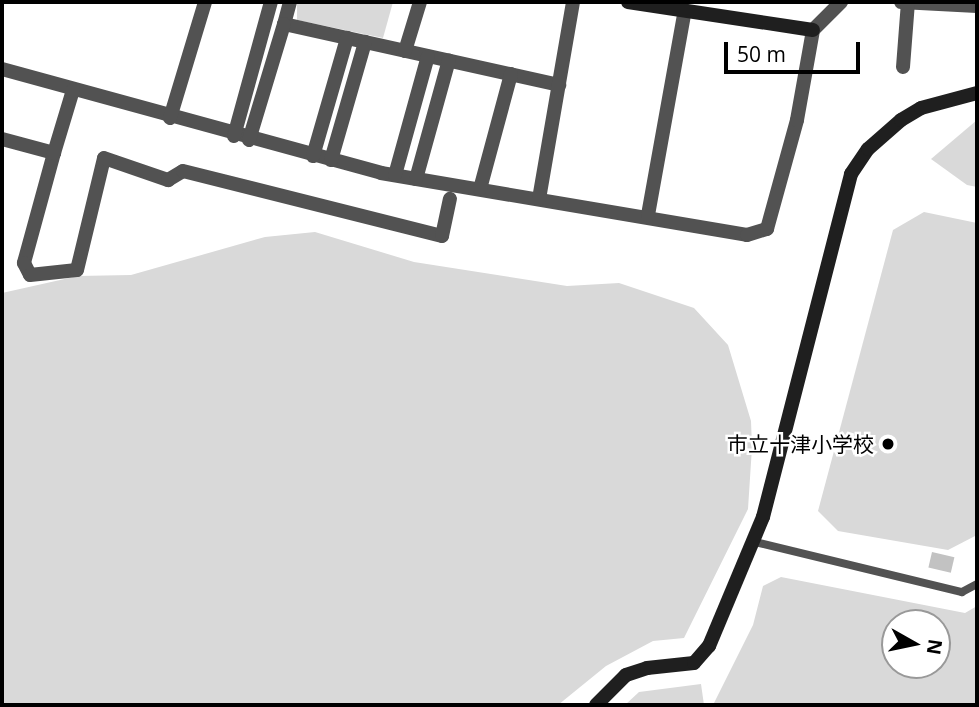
<!DOCTYPE html>
<html>
<head>
<meta charset="utf-8">
<style>
  body { margin:0 }
  #map { position:relative; width:979px; height:707px; overflow:hidden; background:#fff; font-family:"Open Sans","Noto Sans JP",sans-serif }
  div>[style] { position:absolute }
  [style*='--x'] { left:calc(var(--x)*1px); top:calc(var(--y)*1px); width:calc(var(--w)*1px); rotate:calc(var(--a)*1deg) }
  .green>* { inset:0; background:#d9d9d9 }
  .building>* { inset:0; background:#c2c2c2; transform-origin:0 0 }
  .lane>* { height:8px; margin:-4px; padding:0 4px; transform-origin:4px; border-radius:4px; background:#525252 }
  .street>* { height:14px; margin:-7px; padding:0 7px; transform-origin:7px; border-radius:7px; background:#525252 }
  .secondary>* { height:14px; margin:-7px; padding:0 7px; transform-origin:7px; border-radius:7px; background:#1f1f1f }
  .dots>* { width:19px; height:19px; translate:-50% -50%; box-sizing:border-box; border:4px solid #fff; border-radius:50% }
  span { translate:-50% -50%; white-space:nowrap; text-align:center; line-height:1.15; -webkit-text-stroke:5px #fff; paint-order:stroke }
  .poi-label { font-size:21px; color:#000 }
  .right { translate:-100% -50%; text-align:right }
  .frame { position:absolute; inset:0; border:4px solid #000; pointer-events:none }
  .north { position:absolute; left:881px; top:609px; width:70px; height:70px; box-sizing:border-box; background:#fff; border:2px solid #999; border-radius:50%; rotate:99deg; font-size:19px; font-weight:700; line-height:28px; text-align:center; color:#000 }
  .north::after { content:''; display:block; margin:auto; width:24px; height:32px; background:#000; clip-path:polygon(50% 0,100% 100%,50% 72%,0 100%) }
  .scale { position:absolute; left:724px; top:42px; width:136px; height:32px; box-sizing:border-box; border:4px solid #000; border-top:0; padding-left:9px; font-size:21px; line-height:24px; white-space:nowrap; color:#000; -webkit-text-stroke:5px #fff; paint-order:stroke }
</style>
</head>
<body>
<div id="map">
  <div class="green">
    <i style="clip-path:polygon(297px 2px,393px 2px,383px 38px,297px 20px)"></i>
    <i style="clip-path:polygon(977px 120px,977px 187px,967px 185px,931px 159px)"></i>
    <i style="clip-path:polygon(924px 212px,977px 223px,977px 535px,948px 550px,838px 531px,818px 511px,893px 230px)"></i>
    <i style="clip-path:polygon(315px 232px,414px 262px,567px 286px,619px 283px,694px 308px,728px 345px,751px 421px,752px 447px,748px 509px,684px 638px,653px 641px,606px 666px,558px 705px,2px 705px,2px 293px,78px 276px,131px 275px,265px 237px)"></i>
    <i style="clip-path:polygon(evenodd,781px 577px,965px 613px,977px 606px,977px 705px,713px 705px,753px 625px,763px 586px,781px 577px,937px 623px,937px 665px,895px 665px,895px 623px,937px 623px)"></i>
    <i style="clip-path:polygon(701px 684px,704px 705px,625px 705px,639px 692px)"></i>
  </div>
  <div class="building">
    <i style="left:932px;top:552px;width:23px;height:16px;rotate:13deg"></i>
  </div>
  <div class="lane">
    <i style="--x:755;--y:542;--w:213;--a:13.6"></i>
    <i style="--x:962;--y:592;--w:17;--a:-28"></i>
  </div>
  <div class="street">
    <i style="--x:290;--y:2;--w:23;--a:105"></i>
    <i style="--x:284;--y:24;--w:282;--a:12.5"></i>
    <i style="--x:901;--y:2;--w:76;--a:3"></i>
    <i style="--x:405;--y:51;--w:51;--a:-73"></i>
    <i style="--x:903;--y:67;--w:65;--a:-85.6"></i>
    <i style="--x:2;--y:69;--w:393;--a:15.3"></i>
    <i style="--x:381;--y:173;--w:371;--a:9.6"></i>
    <i style="--x:747;--y:235;--w:21;--a:-17"></i>
    <i style="--x:767;--y:229;--w:113;--a:-74.6"></i>
    <i style="--x:797;--y:120;--w:91;--a:-79.9"></i>
    <i style="--x:813;--y:30;--w:40;--a:-45"></i>
    <i style="--x:170;--y:118;--w:121;--a:-73.2"></i>
    <i style="--x:234;--y:136;--w:139;--a:-74.6"></i>
    <i style="--x:2;--y:139;--w:54;--a:15.1"></i>
    <i style="--x:54;--y:153;--w:114;--a:105.3"></i>
    <i style="--x:24;--y:263;--w:13;--a:63"></i>
    <i style="--x:30;--y:275;--w:47;--a:-6.1"></i>
    <i style="--x:77;--y:270;--w:115;--a:-76.4"></i>
    <i style="--x:104;--y:158;--w:68;--a:19"></i>
    <i style="--x:168;--y:180;--w:17;--a:-31"></i>
    <i style="--x:183;--y:171;--w:267;--a:14.1"></i>
    <i style="--x:442;--y:236;--w:38;--a:-78"></i>
    <i style="--x:249;--y:140;--w:121;--a:-73.2"></i>
    <i style="--x:54;--y:153;--w:66;--a:-73.2"></i>
    <i style="--x:313;--y:156;--w:123;--a:-73.9"></i>
    <i style="--x:331;--y:160;--w:123;--a:-73.9"></i>
    <i style="--x:395;--y:175;--w:123;--a:-74.5"></i>
    <i style="--x:416;--y:179;--w:123;--a:-74.5"></i>
    <i style="--x:480;--y:189;--w:119;--a:-74.9"></i>
    <i style="--x:539;--y:199;--w:200;--a:-80.2"></i>
    <i style="--x:648;--y:215;--w:208;--a:-79.8"></i>
  </div>
  <div class="secondary">
    <i style="--x:628;--y:2;--w:187;--a:8.6"></i>
    <i style="--x:596;--y:705;--w:42;--a:-45"></i>
    <i style="--x:626;--y:675;--w:22;--a:-18"></i>
    <i style="--x:647;--y:668;--w:47;--a:-6.1"></i>
    <i style="--x:694;--y:663;--w:23;--a:-49"></i>
    <i style="--x:709;--y:646;--w:140;--a:-67.3"></i>
    <i style="--x:763;--y:517;--w:354;--a:-75.6"></i>
    <i style="--x:851;--y:174;--w:30;--a:-56"></i>
    <i style="--x:868;--y:149;--w:44;--a:-41.3"></i>
    <i style="--x:901;--y:120;--w:23;--a:-31"></i>
    <i style="--x:921;--y:108;--w:58;--a:-15"></i>
  </div>
  <div class="dots">
    <i style="left:888px;top:444px;background:#000"></i>
  </div>
  <div class="poi-label">
    <span class="right" style="left:874px;top:444px">市立十津小学校</span>
  </div>
  <div class="frame"></div>
  <div class="north">N</div>
  <div class="scale">50 m</div>
</div>
</body>
</html>
